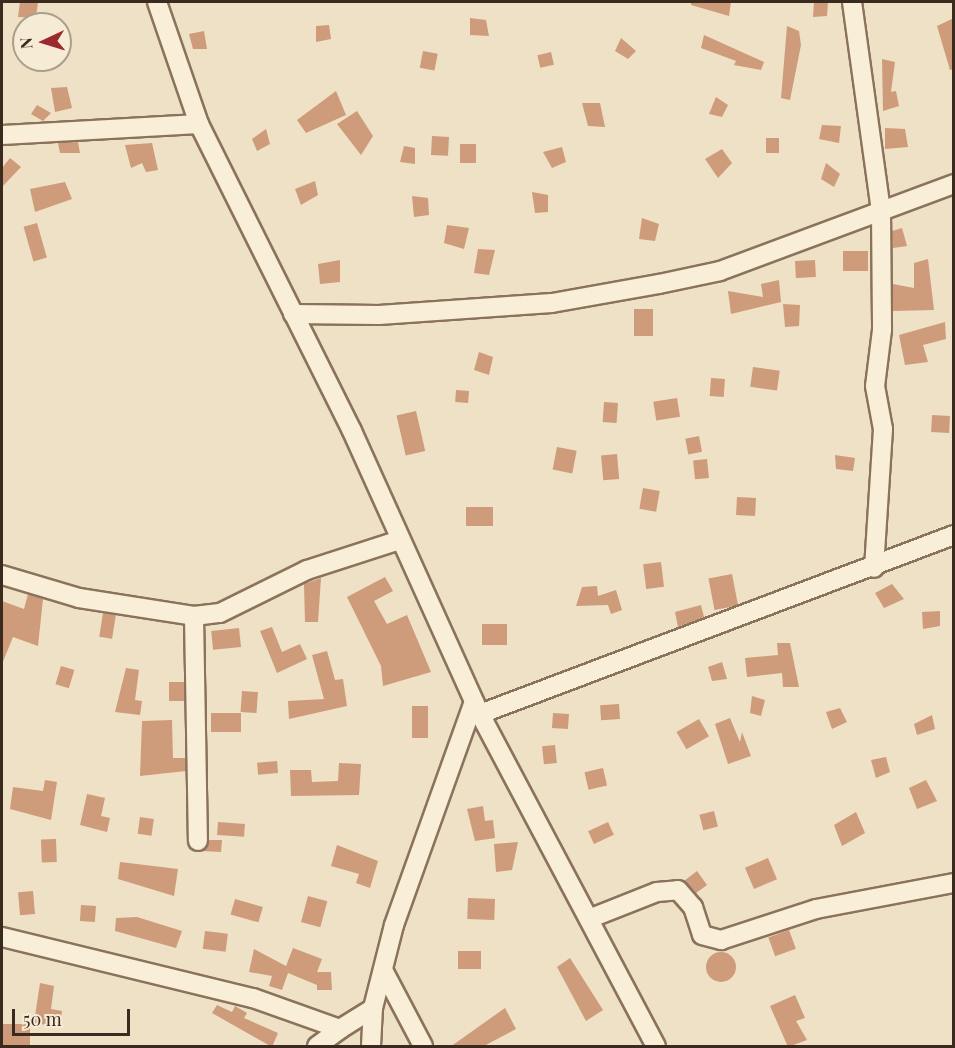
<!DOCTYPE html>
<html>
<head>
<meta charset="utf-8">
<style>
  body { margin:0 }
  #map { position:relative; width:955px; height:1048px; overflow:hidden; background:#efe1c5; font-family:"Playfair Display",serif }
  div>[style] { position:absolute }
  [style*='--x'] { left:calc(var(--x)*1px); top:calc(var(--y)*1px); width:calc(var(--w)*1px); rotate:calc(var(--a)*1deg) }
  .building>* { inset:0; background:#ce9b7b; transform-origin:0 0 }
  .round { border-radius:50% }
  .roads { filter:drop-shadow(2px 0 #8b735b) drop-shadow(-2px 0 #8b735b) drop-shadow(0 2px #8b735b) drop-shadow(0 -2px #8b735b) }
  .street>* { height:18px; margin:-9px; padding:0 9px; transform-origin:9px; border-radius:9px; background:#f9efd9 }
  span { translate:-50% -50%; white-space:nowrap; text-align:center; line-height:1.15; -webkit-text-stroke:4.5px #f6ecd5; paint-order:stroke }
  .frame { position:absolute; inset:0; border:3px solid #3b2b1f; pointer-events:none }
  .north { position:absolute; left:12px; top:12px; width:60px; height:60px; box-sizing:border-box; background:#f6ecd5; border:2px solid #ab9f8c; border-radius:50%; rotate:266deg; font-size:16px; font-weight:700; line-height:24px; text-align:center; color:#3b2b1f }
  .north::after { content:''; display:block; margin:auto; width:21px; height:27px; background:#9b2a2e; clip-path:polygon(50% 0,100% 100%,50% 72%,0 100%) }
  .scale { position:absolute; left:12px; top:1009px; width:118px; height:27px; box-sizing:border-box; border:3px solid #3b2b1f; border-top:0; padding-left:8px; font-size:18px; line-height:21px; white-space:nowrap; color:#3b2b1f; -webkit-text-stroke:4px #f6ecd5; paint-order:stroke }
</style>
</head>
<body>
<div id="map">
  <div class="building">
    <i style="clip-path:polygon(20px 2px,38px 2px,36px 18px,18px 17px)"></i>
    <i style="clip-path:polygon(691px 2px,731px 2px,729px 16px,691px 5px)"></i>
    <i style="clip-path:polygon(814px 2px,828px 2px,827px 16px,813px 17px)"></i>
    <i style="clip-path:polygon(470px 18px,486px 20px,489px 36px,470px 35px)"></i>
    <i style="clip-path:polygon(954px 18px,954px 69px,950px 70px,937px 26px)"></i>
    <i style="clip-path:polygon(329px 25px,331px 39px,316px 42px,316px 26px)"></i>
    <i style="clip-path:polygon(787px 26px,799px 31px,801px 45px,790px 100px,781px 98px)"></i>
    <i style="clip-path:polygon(204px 31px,207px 49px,193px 49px,189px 34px)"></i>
    <i style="clip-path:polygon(704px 35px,764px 62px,761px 70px,734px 65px,736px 61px,701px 48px)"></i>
    <i style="clip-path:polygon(621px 38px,636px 51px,628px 59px,615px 51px)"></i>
    <i style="left:423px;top:51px;width:15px;height:17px;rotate:11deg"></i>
    <i style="left:551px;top:52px;width:13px;height:14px;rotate:77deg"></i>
    <i style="clip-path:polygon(882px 59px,895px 62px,891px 92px,896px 91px,899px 106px,883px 111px)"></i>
    <i style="clip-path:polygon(67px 87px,72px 108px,55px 112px,51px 88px)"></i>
    <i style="clip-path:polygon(336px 91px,346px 115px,306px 133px,297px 120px)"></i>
    <i style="clip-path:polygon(716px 97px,728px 105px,722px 117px,709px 114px)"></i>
    <i style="clip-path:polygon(582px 103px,600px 103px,605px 127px,588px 126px)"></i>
    <i style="clip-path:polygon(37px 105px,51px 113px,43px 121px,31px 114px)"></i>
    <i style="clip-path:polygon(357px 111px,373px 136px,361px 155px,337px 124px)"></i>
    <i style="clip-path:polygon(822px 125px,841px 126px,839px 143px,819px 139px)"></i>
    <i style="clip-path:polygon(885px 128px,905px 129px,908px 147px,885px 149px)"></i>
    <i style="clip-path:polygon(266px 129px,270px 144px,257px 151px,252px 139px)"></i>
    <i style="left:432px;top:136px;width:17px;height:19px;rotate:3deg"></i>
    <i style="left:766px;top:138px;width:13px;height:15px"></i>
    <i style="clip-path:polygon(78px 142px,80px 153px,60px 153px,58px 143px)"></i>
    <i style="clip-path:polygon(152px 143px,158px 170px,146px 172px,142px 163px,131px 168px,125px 145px)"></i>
    <i style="left:460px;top:144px;width:16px;height:19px"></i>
    <i style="clip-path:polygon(404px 146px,415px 148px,415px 164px,400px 162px)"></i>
    <i style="clip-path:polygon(562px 147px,566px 162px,552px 168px,543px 152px)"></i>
    <i style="clip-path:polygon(722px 149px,732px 163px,718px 178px,705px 159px)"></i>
    <i style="clip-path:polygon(10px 158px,21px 167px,2px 187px,2px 168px)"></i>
    <i style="clip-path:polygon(826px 163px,840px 174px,834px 187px,821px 179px)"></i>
    <i style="clip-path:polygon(315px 181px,318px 195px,301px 205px,295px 189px)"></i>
    <i style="clip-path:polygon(65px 182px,72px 199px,35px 212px,30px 189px)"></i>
    <i style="clip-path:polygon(532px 192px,548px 195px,548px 212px,535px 213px)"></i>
    <i style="clip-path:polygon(412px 196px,428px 198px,429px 215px,414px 217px)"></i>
    <i style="clip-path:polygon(642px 218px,659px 224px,655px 241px,639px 239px)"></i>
    <i style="left:37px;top:223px;width:36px;height:14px;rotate:74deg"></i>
    <i style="clip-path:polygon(447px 225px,469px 228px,464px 249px,444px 243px)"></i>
    <i style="clip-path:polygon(902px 228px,907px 246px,893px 248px,892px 231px)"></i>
    <i style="clip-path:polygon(478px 249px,495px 250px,489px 275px,474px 273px)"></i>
    <i style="left:843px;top:251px;width:25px;height:20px"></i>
    <i style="clip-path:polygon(928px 259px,934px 310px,893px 311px,893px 284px,914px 288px,914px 263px)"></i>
    <i style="clip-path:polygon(340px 260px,340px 282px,320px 284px,318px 264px)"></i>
    <i style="left:815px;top:260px;width:17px;height:20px;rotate:87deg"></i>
    <i style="clip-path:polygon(779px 280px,781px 302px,731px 314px,728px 291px,763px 297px,761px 284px)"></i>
    <i style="clip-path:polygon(783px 304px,800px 305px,799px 326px,785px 327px)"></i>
    <i style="left:634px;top:309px;width:19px;height:27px"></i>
    <i style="clip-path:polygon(945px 322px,946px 339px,923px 345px,928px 362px,905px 365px,899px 335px)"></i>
    <i style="clip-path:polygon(479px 352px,493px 357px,489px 375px,474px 370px)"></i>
    <i style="left:753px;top:367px;width:27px;height:20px;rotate:8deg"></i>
    <i style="left:711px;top:378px;width:14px;height:18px;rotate:4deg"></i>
    <i style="left:456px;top:390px;width:13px;height:12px;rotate:4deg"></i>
    <i style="left:677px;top:398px;width:19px;height:24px;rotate:81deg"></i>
    <i style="left:604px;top:402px;width:14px;height:20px;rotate:4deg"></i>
    <i style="left:416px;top:411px;width:41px;height:20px;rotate:77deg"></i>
    <i style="left:932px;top:415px;width:18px;height:17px;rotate:3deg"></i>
    <i style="left:699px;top:436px;width:16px;height:14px;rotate:79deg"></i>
    <i style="left:557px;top:447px;width:20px;height:23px;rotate:11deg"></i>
    <i style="left:617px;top:454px;width:25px;height:16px;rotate:85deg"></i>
    <i style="clip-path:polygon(835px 455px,855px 458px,853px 471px,836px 469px)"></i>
    <i style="left:707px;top:459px;width:19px;height:14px;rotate:84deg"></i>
    <i style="left:643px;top:488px;width:17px;height:21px;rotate:10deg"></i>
    <i style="left:737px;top:497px;width:19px;height:18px;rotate:3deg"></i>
    <i style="left:493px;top:507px;width:19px;height:27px;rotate:90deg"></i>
    <i style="left:661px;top:562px;width:25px;height:18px;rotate:83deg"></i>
    <i style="left:732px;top:574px;width:32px;height:24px;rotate:79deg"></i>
    <i style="clip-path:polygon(385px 577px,393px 591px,374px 601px,387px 624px,407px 615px,431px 672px,383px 686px,381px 666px,347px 597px)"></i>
    <i style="clip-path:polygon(321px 578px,318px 622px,305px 622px,304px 584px)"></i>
    <i style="clip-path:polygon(892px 584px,904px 599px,884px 608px,875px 593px)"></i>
    <i style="clip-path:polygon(597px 586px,598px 596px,616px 590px,622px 610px,611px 614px,608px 605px,576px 606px,582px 587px)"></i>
    <i style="clip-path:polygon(28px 594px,43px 599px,38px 646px,13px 637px,2px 664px,2px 601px,24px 609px)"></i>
    <i style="clip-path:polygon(701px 605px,704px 617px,678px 627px,675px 612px)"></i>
    <i style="clip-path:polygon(940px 611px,940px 626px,923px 629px,922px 612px)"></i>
    <i style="left:103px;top:613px;width:13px;height:24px;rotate:9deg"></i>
    <i style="left:507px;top:624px;width:21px;height:25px;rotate:90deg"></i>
    <i style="clip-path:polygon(272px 627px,282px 652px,300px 644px,307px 659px,277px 673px,260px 631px)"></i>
    <i style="left:239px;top:628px;width:19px;height:28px;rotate:84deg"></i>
    <i style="clip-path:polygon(777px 643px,790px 643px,799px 687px,783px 687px,782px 673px,747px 677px,745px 658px,778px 655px)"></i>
    <i style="clip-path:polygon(327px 651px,335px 680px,343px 679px,347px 706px,289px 719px,288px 701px,324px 699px,312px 655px)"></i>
    <i style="clip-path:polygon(722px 662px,727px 679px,712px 681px,708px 667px)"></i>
    <i style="left:61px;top:666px;width:14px;height:19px;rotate:17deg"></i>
    <i style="clip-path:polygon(126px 668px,139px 670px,135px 700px,142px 701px,140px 715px,115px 712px)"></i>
    <i style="left:184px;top:682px;width:19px;height:15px;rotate:90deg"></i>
    <i style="left:242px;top:691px;width:16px;height:21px;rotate:4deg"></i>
    <i style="clip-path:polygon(752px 696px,765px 700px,761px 716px,750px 713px)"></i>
    <i style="left:619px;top:704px;width:15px;height:19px;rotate:86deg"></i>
    <i style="left:412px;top:706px;width:16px;height:32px"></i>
    <i style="clip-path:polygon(840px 708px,847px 722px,832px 729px,826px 712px)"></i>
    <i style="left:241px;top:713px;width:19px;height:30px;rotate:90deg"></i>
    <i style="left:553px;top:713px;width:16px;height:15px;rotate:4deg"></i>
    <i style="clip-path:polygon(932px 715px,935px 729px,917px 735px,914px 724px)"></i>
    <i style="clip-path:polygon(730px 718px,740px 742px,742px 732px,751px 756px,728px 764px,715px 724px)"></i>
    <i style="left:699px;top:719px;width:20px;height:26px;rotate:60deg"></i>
    <i style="clip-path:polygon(172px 720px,173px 758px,185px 758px,186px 771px,140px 776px,142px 721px)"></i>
    <i style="left:555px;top:745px;width:18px;height:13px;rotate:84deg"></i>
    <i style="clip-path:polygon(886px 757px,890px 772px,876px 778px,871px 760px)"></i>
    <i style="left:277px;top:761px;width:12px;height:20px;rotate:85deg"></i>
    <i style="clip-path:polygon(339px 763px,361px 764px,359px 795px,291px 796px,290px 770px,311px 770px,312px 782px,338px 781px)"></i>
    <i style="left:603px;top:768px;width:18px;height:19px;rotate:77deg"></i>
    <i style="clip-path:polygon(45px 780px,57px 782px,51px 820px,10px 809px,13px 787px,43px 791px)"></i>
    <i style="clip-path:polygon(926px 780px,937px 801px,917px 809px,909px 788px)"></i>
    <i style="clip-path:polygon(87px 794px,105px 798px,101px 816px,110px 818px,107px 832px,80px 825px)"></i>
    <i style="clip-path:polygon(483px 806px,485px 821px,493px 820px,495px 838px,475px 841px,467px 809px)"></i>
    <i style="left:714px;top:811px;width:16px;height:15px;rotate:76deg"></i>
    <i style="clip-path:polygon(856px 812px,865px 833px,842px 846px,834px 825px)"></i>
    <i style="left:140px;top:817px;width:14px;height:17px;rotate:8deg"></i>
    <i style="left:218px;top:822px;width:27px;height:13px;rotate:4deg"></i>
    <i style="left:608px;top:822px;width:14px;height:22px;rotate:65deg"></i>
    <i style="left:56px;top:839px;width:23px;height:15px;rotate:88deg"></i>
    <i style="clip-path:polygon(209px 840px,222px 840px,221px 852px,202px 851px)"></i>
    <i style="clip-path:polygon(518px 842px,512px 870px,496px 872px,494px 844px)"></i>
    <i style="clip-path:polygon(337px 845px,378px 861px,370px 888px,356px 883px,359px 874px,331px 866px)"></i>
    <i style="left:768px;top:858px;width:23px;height:25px;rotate:67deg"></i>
    <i style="clip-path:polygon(120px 862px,178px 869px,174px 896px,118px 879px)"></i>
    <i style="clip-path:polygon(697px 871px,707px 885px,696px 893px,684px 881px)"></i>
    <i style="left:33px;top:891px;width:23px;height:15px;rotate:85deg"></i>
    <i style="left:308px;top:896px;width:20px;height:27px;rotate:15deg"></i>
    <i style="left:468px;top:898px;width:27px;height:21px;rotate:2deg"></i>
    <i style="left:235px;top:899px;width:29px;height:16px;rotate:16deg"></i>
    <i style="left:81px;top:905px;width:15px;height:16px;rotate:4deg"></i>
    <i style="clip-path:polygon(137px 917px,182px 931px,176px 948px,115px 931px,116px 918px)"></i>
    <i style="left:789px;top:930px;width:20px;height:22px;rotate:70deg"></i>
    <i style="left:205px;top:931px;width:23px;height:18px;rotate:7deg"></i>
    <i style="clip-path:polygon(293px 948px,322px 959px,317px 972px,331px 972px,332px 990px,317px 990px,317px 985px,288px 973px,282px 990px,269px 986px,272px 976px,249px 972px,254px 949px,286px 966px)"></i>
    <i style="left:458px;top:951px;width:23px;height:18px"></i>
    <i class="round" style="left:706px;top:952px;width:30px;height:30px"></i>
    <i style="clip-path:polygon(570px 958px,603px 1010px,586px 1021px,557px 967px)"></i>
    <i style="clip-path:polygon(40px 983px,54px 986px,51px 1009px,62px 1011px,60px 1027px,34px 1023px)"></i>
    <i style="clip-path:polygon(795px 995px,805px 1018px,796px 1021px,807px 1040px,788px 1047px,770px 1006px)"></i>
    <i style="clip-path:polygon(217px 1005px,232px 1012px,235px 1006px,247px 1013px,244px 1018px,278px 1033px,272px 1047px,212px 1013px)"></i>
    <i style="clip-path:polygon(505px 1008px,516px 1029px,482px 1047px,450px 1047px)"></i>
    <i style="left:2px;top:1024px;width:28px;height:23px"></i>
  </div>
  <div class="roads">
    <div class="street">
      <i style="--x:157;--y:2;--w:129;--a:71"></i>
      <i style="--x:199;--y:124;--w:343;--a:63.5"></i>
      <i style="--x:352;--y:431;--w:311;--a:65.7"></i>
      <i style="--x:480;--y:714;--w:376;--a:62.1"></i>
      <i style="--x:852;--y:2;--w:210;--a:82.1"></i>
      <i style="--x:881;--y:210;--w:120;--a:89.5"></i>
      <i style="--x:882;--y:330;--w:56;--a:97.1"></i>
      <i style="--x:875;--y:386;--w:44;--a:79.5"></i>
      <i style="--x:883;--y:429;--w:139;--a:93.7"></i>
      <i style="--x:2;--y:135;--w:197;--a:-3.2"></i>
      <i style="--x:293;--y:314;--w:86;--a:0.7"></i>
      <i style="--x:379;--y:315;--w:173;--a:-4"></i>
      <i style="--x:552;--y:303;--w:109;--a:-10.1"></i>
      <i style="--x:659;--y:284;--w:62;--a:-12"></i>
      <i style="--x:720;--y:271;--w:250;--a:-20.4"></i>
      <i style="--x:2;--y:575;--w:80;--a:16.6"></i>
      <i style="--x:79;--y:598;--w:116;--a:8.9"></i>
      <i style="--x:194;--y:616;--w:26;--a:-7"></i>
      <i style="--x:220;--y:613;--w:97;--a:-26.3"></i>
      <i style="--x:307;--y:570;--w:95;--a:-17.9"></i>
      <i style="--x:194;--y:616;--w:225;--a:89"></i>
      <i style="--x:480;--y:714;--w:507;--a:-20.69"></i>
      <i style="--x:591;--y:918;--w:71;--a:-21.5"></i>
      <i style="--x:657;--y:892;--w:21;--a:-5"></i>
      <i style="--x:678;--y:890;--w:23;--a:49"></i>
      <i style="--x:693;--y:907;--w:29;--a:72"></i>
      <i style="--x:702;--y:935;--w:20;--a:15"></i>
      <i style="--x:721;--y:940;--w:100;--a:-18.1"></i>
      <i style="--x:816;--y:909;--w:140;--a:-10.7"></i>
      <i style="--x:2;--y:937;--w:258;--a:13.7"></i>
      <i style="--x:253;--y:998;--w:92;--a:19.6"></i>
      <i style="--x:340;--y:1029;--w:39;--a:-32"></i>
      <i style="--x:383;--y:970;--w:86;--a:62.2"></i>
      <i style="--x:317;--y:1046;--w:29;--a:-36"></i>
      <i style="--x:371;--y:1046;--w:38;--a:-87"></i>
      <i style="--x:373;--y:1008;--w:86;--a:-75.8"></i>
      <i style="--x:394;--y:925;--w:237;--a:-70.3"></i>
    </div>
  </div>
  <div class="frame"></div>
  <div class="north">N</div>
  <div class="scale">50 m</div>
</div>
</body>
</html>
